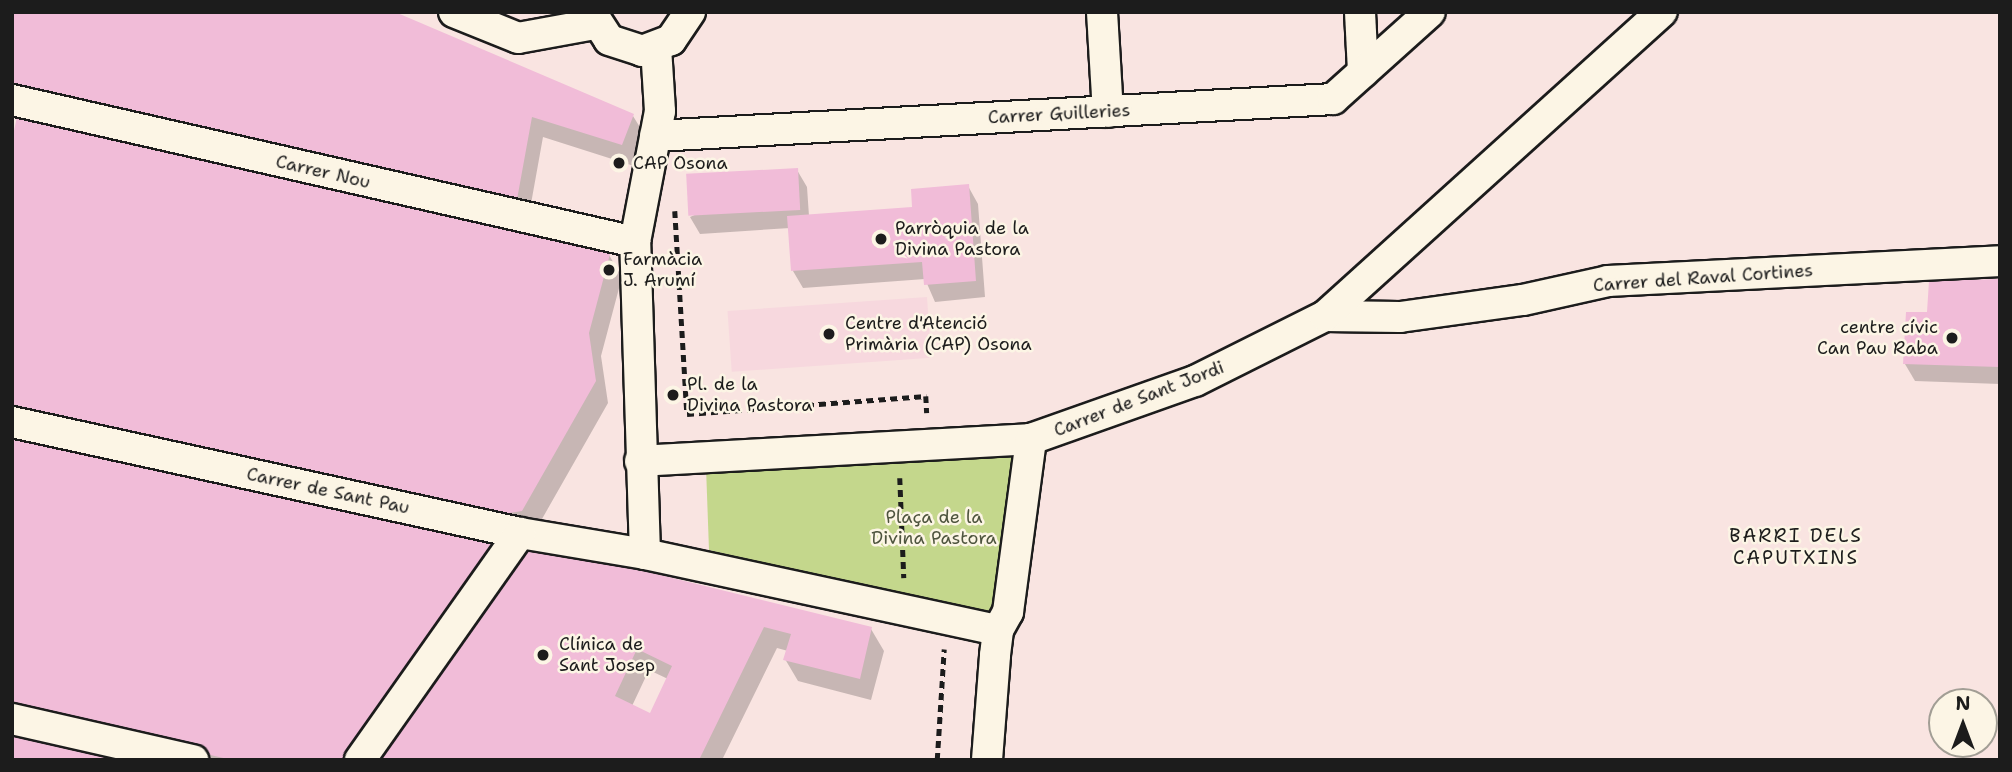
<!DOCTYPE html>
<html>
<head>
<meta charset="utf-8">
<style>
  body { margin:0 }
  #map { position:relative; width:2012px; height:772px; overflow:hidden; background:#f9e4e1; font-family:"Shantell Sans",sans-serif }
  div>[style] { position:absolute }
  [style*='--x'] { left:calc(var(--x)*1px); top:calc(var(--y)*1px); width:calc(var(--w)*1px); rotate:calc(var(--a)*1deg) }
  .built>* { inset:0; background:#f7d8de; transform-origin:0 0 }
  .green>* { inset:0; background:#c4d78c }
  .shadow>* { inset:0; background:#0003 }
  .building>* { inset:0; background:#f1bcd8; transform-origin:0 0 }
  .path>* { height:4.5px; margin-top:-2.25px; transform-origin:0; background:repeating-linear-gradient(90deg,#1c1c1c 0 7px,transparent 0 12px) }
  .roads { filter:drop-shadow(2px 0 #1c1c1c) drop-shadow(-2px 0 #1c1c1c) drop-shadow(0 2px #1c1c1c) drop-shadow(0 -2px #1c1c1c) }
  .street>* { height:30px; margin:-15px; padding:0 15px; transform-origin:15px; border-radius:15px; background:#fcf5e5 }
  .dots>* { width:19px; height:19px; translate:-50% -50%; box-sizing:border-box; border:4px solid #fcf5e5; border-radius:50% }
  span { translate:-50% -50%; white-space:nowrap; text-align:center; line-height:1.15; -webkit-text-stroke:5px #fcf5e5; paint-order:stroke }
  .street-label { font-size:18px; color:#1c1c1c }
  .poi-label { font-size:18px; color:#1c1c1c }
  .left { translate:0 -50%; text-align:left }
  .right { translate:-100% -50%; text-align:right }
  .park-label { font-size:18px; color:#4e543e }
  .neighbourhood-label { font-size:19px; color:#1c1c1c; letter-spacing:2px }
  .frame { position:absolute; inset:0; border:14px solid #1c1c1c; pointer-events:none }
  .north { position:absolute; left:1928px; top:688px; width:70px; height:70px; box-sizing:border-box; background:#fcf5e5; border:2px solid #a29e95; border-radius:50%; rotate:0deg; font-size:19px; font-weight:700; line-height:28px; text-align:center; color:#1c1c1c }
  .north::after { content:''; display:block; margin:auto; width:24px; height:32px; background:#1c1c1c; clip-path:polygon(50% 0,100% 100%,50% 72%,0 100%) }
</style>
</head>
<body>
<div id="map">
  <div class="built">
    <i style="left:927px;top:297px;width:61px;height:200px;rotate:86deg"></i>
  </div>
  <div class="green">
    <i style="clip-path:polygon(1021px 452px,994px 617px,709px 550px,706px 467px)"></i>
  </div>
  <div class="shadow">
    <i style="clip-path:polygon(12px 105px,633px 116px,646px 137px,634px 166px,543px 137px,527px 226px)"></i>
    <i style="clip-path:polygon(12px 149px,609px 255px,622px 277px,601px 356px,608px 403px,534px 533px,12px 422px)"></i>
    <i style="clip-path:polygon(797px 170px,807px 187px,809px 216px,914px 208px,968px 186px,978px 204px,985px 297px,935px 302px,925px 279px,803px 288px,793px 271px,790px 228px,700px 234px,690px 217px)"></i>
    <i style="clip-path:polygon(1998px 281px,2000px 384px,1915px 381px,1905px 364px,1929px 314px)"></i>
    <i style="clip-path:polygon(evenodd,12px 436px,871px 629px,884px 651px,871px 700px,798px 681px,785px 659px,788px 651px,777px 648px,722px 760px,153px 760px,12px 436px,649px 670px,668px 679px,651px 715px,632px 706px,649px 670px)"></i>
  </div>
  <div class="building">
    <i style="clip-path:polygon(12px 12px,395px 12px,634px 114px,622px 145px,532px 117px,516px 205px,12px 87px)"></i>
    <i style="clip-path:polygon(18px 112px,610px 254px,589px 333px,596px 381px,522px 511px,480px 518px,12px 404px,12px 140px)"></i>
    <i style="left:798px;top:168px;width:42px;height:112px;rotate:87deg"></i>
    <i style="clip-path:polygon(969px 184px,976px 281px,924px 285px,922px 262px,791px 271px,787px 216px,912px 207px,911px 189px)"></i>
    <i style="clip-path:polygon(1999px 279px,1999px 367px,1903px 364px,1906px 312px,1927px 312px,1929px 281px)"></i>
    <i style="clip-path:polygon(12px 434px,500px 544px,351px 760px,232px 760px,12px 709px)"></i>
    <i style="clip-path:polygon(evenodd,526px 542px,872px 627px,860px 679px,783px 660px,791px 634px,764px 627px,699px 760px,370px 760px,526px 542px,637px 649px,672px 666px,650px 713px,615px 696px,637px 649px)"></i>
    <i style="clip-path:polygon(12px 729px,93px 748px,109px 760px,12px 760px)"></i>
  </div>
  <div class="path">
    <i style="--x:675;--y:211;--w:203;--a:86.6"></i>
    <i style="--x:687;--y:414;--w:240;--a:-4.3"></i>
    <i style="--x:926;--y:396;--w:17;--a:87"></i>
    <i style="--x:900;--y:478;--w:100;--a:87.7"></i>
    <i style="--x:937;--y:760;--w:111;--a:-86.4"></i>
  </div>
  <div class="roads">
    <div class="street">
      <i style="--x:454;--y:12;--w:69;--a:22.1"></i>
      <i style="--x:518;--y:38;--w:78;--a:-10.3"></i>
      <i style="--x:591;--y:12;--w:33;--a:57"></i>
      <i style="--x:609;--y:40;--w:35;--a:18"></i>
      <i style="--x:642;--y:51;--w:31;--a:-21"></i>
      <i style="--x:671;--y:40;--w:34;--a:-56"></i>
      <i style="--x:1102;--y:12;--w:100;--a:86.6"></i>
      <i style="--x:1360;--y:12;--w:60;--a:87.1"></i>
      <i style="--x:12;--y:100;--w:639;--a:12.84"></i>
      <i style="--x:655;--y:136;--w:679;--a:-3.12"></i>
      <i style="--x:1333;--y:99;--w:130;--a:-41.9"></i>
      <i style="--x:1325;--y:316;--w:75;--a:0.8"></i>
      <i style="--x:1400;--y:317;--w:124;--a:-7.9"></i>
      <i style="--x:1523;--y:300;--w:87;--a:-12.6"></i>
      <i style="--x:1608;--y:281;--w:393;--a:-2.9"></i>
      <i style="--x:12;--y:422;--w:520;--a:12.33"></i>
      <i style="--x:520;--y:533;--w:127;--a:9.5"></i>
      <i style="--x:645;--y:554;--w:361;--a:12.2"></i>
      <i style="--x:640;--y:461;--w:392;--a:-3.2"></i>
      <i style="--x:1031;--y:439;--w:174;--a:-19.5"></i>
      <i style="--x:1195;--y:381;--w:145;--a:-26.6"></i>
      <i style="--x:1325;--y:316;--w:454;--a:-42.1"></i>
      <i style="--x:645;--y:554;--w:312;--a:-91.8"></i>
      <i style="--x:635;--y:242;--w:133;--a:-79.2"></i>
      <i style="--x:660;--y:111;--w:63;--a:-93.6"></i>
      <i style="--x:12;--y:719;--w:186;--a:12.8"></i>
      <i style="--x:360;--y:760;--w:278;--a:-54.8"></i>
      <i style="--x:987;--y:760;--w:105;--a:-85.6"></i>
      <i style="--x:995;--y:655;--w:25;--a:-83"></i>
      <i style="--x:998;--y:630;--w:21;--a:-61"></i>
      <i style="--x:1008;--y:612;--w:175;--a:-82.4"></i>
    </div>
  </div>
  <div class="dots">
    <i style="left:619px;top:163px;background:#1c1c1c"></i>
    <i style="left:881px;top:239px;background:#1c1c1c"></i>
    <i style="left:609px;top:270px;background:#1c1c1c"></i>
    <i style="left:829px;top:334px;background:#1c1c1c"></i>
    <i style="left:1952px;top:338px;background:#1c1c1c"></i>
    <i style="left:673px;top:395px;background:#1c1c1c"></i>
    <i style="left:543px;top:655px;background:#1c1c1c"></i>
  </div>
  <div class="street-label">
    <span style="left:1059px;top:114px;rotate:-3deg">Carrer Guilleries</span>
    <span style="left:323px;top:172px;rotate:13deg">Carrer Nou</span>
    <span style="left:1703px;top:278px;rotate:-4deg">Carrer del Raval Cortines</span>
    <span style="left:1139px;top:399px;rotate:-21deg">Carrer de Sant Jordi</span>
    <span style="left:328px;top:491px;rotate:12deg">Carrer de Sant Pau</span>
  </div>
  <div class="poi-label">
    <span class="left" style="left:633px;top:163px">CAP Osona</span>
    <span class="left" style="left:895px;top:239px">Parròquia de la<br>Divina Pastora</span>
    <span class="left" style="left:623px;top:270px">Farmàcia<br>J. Arumí</span>
    <span class="left" style="left:845px;top:334px">Centre d'Atenció<br>Primària (CAP) Osona</span>
    <span class="right" style="left:1938px;top:338px">centre cívic<br>Can Pau Raba</span>
    <span class="left" style="left:687px;top:395px">Pl. de la<br>Divina Pastora</span>
    <span class="left" style="left:559px;top:655px">Clínica de<br>Sant Josep</span>
  </div>
  <div class="park-label">
    <span style="left:934px;top:528px">Plaça de la<br>Divina Pastora</span>
  </div>
  <div class="neighbourhood-label">
    <span style="left:1796px;top:547px">BARRI DELS<br>CAPUTXINS</span>
  </div>
  <div class="frame"></div>
  <div class="north">N</div>
</div>
</body>
</html>
